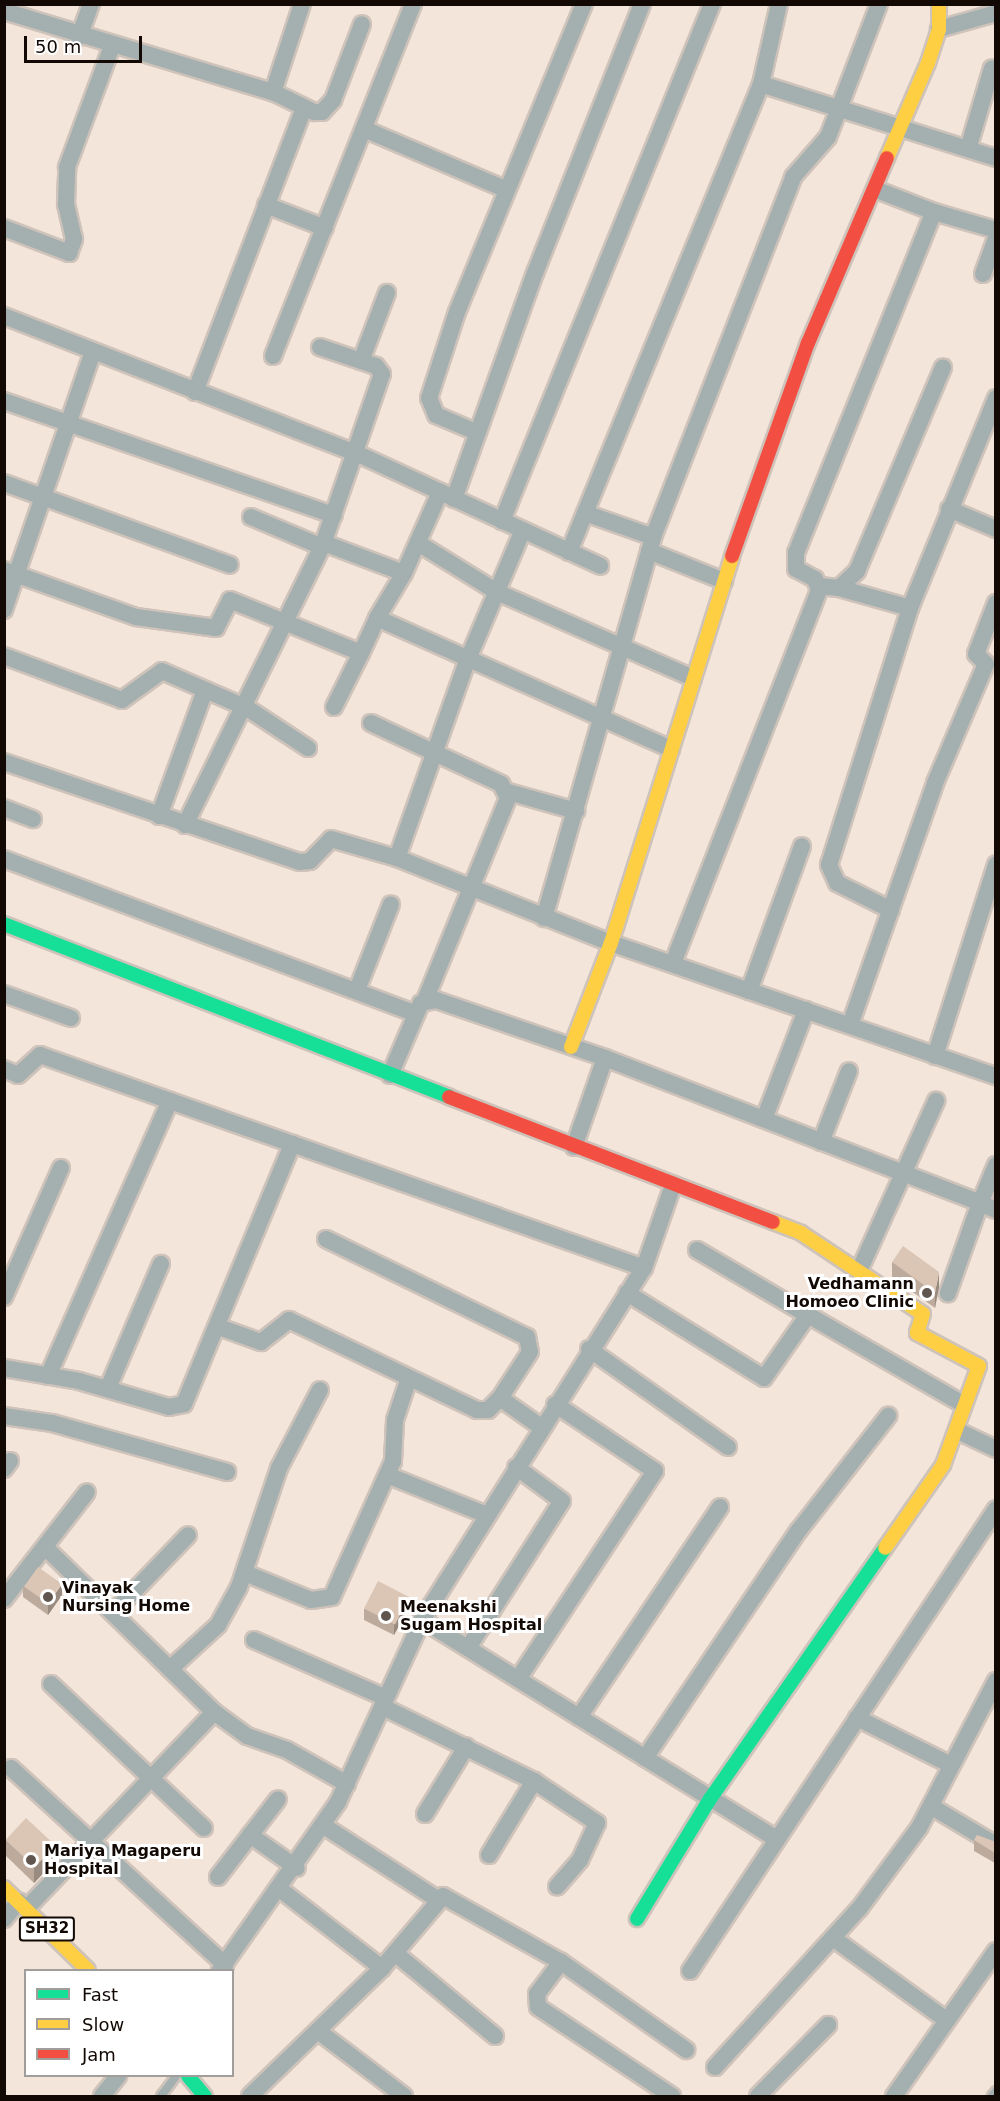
<!DOCTYPE html>
<html>
<head>
<meta charset="utf-8">
<style>
  body { margin:0 }
  #map { position:relative; width:1000px; height:2101px; overflow:hidden; background:#f4e5da; font-family:"DejaVu Sans",sans-serif }
  div>[style] { position:absolute }
  [style*='--x'] { left:calc(var(--x)*1px); top:calc(var(--y)*1px); width:calc(var(--w)*1px); rotate:calc(var(--a)*1deg) }
  .roads { filter:drop-shadow(2px 0 #cec3ba) drop-shadow(-2px 0 #cec3ba) drop-shadow(0 2px #cec3ba) drop-shadow(0 -2px #cec3ba) }
  .lane>* { height:8px; margin:-4px; padding:0 4px; transform-origin:4px; border-radius:4px; background:#a4afb0 }
  .street>* { height:16px; margin:-8px; padding:0 8px; transform-origin:8px; border-radius:8px; background:#a4afb0 }
  .fast>* { height:14px; margin:-7px; padding:0 7px; transform-origin:7px; border-radius:7px; background:#16e098 }
  .slow>* { height:14px; margin:-7px; padding:0 7px; transform-origin:7px; border-radius:7px; background:#ffcf43 }
  .jam>* { height:14px; margin:-7px; padding:0 7px; transform-origin:7px; border-radius:7px; background:#f24e42 }
  .wall>* { inset:0; background:#bcaa9d }
  .shaded-wall>* { inset:0; background:#998b7f }
  .building>* { inset:0; background:#dbc6b6; transform-origin:0 0 }
  .dots>* { width:16px; height:16px; translate:-50% -50%; box-sizing:border-box; border:3px solid #fff; border-radius:50% }
  span { translate:-50% -50%; white-space:nowrap; text-align:center; line-height:1.15; -webkit-text-stroke:6px #fff; paint-order:stroke }
  .shield-label span { padding:2px 4px; background:#fff; border:2px solid; border-radius:4px; -webkit-text-stroke-width:0 }
  .shield-label { font-size:15px; color:#120904; font-weight:700 }
  .poi-label { font-size:16px; color:#120904; font-weight:700 }
  .right { translate:-100% -50%; text-align:right }
  .left { translate:0 -50%; text-align:left }
  .frame { position:absolute; inset:0; border:6px solid #120904; pointer-events:none }
  .legend { position:absolute; left:24px; top:1969px; width:210px; height:108px; box-sizing:border-box; background:#fff; border:2px solid #a09d9b; margin:0; padding:8px 10px; list-style:none; font-size:18px; color:#120904 }
  .legend li { display:flex; align-items:center; gap:12px; height:30px }
  .legend b { width:30px; border:2px solid #a09d9b }
  .scale { position:absolute; left:24px; top:36px; width:118px; height:27px; box-sizing:border-box; border:3px solid #120904; border-top:0; padding-left:8px; font-size:18px; line-height:21px; white-space:nowrap; color:#120904; -webkit-text-stroke:4px #fff; paint-order:stroke }
</style>
</head>
<body>
<div id="map">
  <div class="roads">
    <div class="lane">
      <i style="--x:161;--y:2096;--w:25;--a:-53"></i>
      <i style="--x:992;--y:2096;--w:6;--a:-51"></i>
    </div>
    <div class="street">
      <i style="--x:302;--y:4;--w:93;--a:108.2"></i>
      <i style="--x:273;--y:92;--w:46;--a:26"></i>
      <i style="--x:314;--y:112;--w:8;--a:0"></i>
      <i style="--x:322;--y:112;--w:16;--a:-47"></i>
      <i style="--x:333;--y:100;--w:81;--a:-69.1"></i>
      <i style="--x:4;--y:11;--w:281;--a:16.8"></i>
      <i style="--x:939;--y:29;--w:59;--a:-15.7"></i>
      <i style="--x:79;--y:37;--w:35;--a:-70"></i>
      <i style="--x:761;--y:84;--w:246;--a:17.5"></i>
      <i style="--x:364;--y:129;--w:155;--a:23.1"></i>
      <i style="--x:968;--y:149;--w:84;--a:-73.5"></i>
      <i style="--x:266;--y:205;--w:63;--a:21.3"></i>
      <i style="--x:934;--y:212;--w:65;--a:16.2"></i>
      <i style="--x:4;--y:228;--w:70;--a:21"></i>
      <i style="--x:69;--y:253;--w:15;--a:-70"></i>
      <i style="--x:74;--y:239;--w:36;--a:-103"></i>
      <i style="--x:66;--y:204;--w:37;--a:-88"></i>
      <i style="--x:67;--y:167;--w:129;--a:-69.6"></i>
      <i style="--x:983;--y:274;--w:37;--a:-70"></i>
      <i style="--x:4;--y:316;--w:378;--a:21.3"></i>
      <i style="--x:356;--y:453;--w:269;--a:24.8"></i>
      <i style="--x:273;--y:356;--w:379;--a:-68.3"></i>
      <i style="--x:361;--y:361;--w:73;--a:-69.1"></i>
      <i style="--x:195;--y:392;--w:304;--a:-69"></i>
      <i style="--x:4;--y:401;--w:349;--a:19.1"></i>
      <i style="--x:476;--y:432;--w:43;--a:-157"></i>
      <i style="--x:436;--y:415;--w:18;--a:-112"></i>
      <i style="--x:429;--y:398;--w:90;--a:-72"></i>
      <i style="--x:457;--y:312;--w:333;--a:-67.6"></i>
      <i style="--x:4;--y:483;--w:240;--a:19.9"></i>
      <i style="--x:454;--y:499;--w:240;--a:-70.3"></i>
      <i style="--x:535;--y:273;--w:289;--a:-68.3"></i>
      <i style="--x:949;--y:509;--w:51;--a:23.1"></i>
      <i style="--x:585;--y:513;--w:72;--a:19.4"></i>
      <i style="--x:251;--y:517;--w:77;--a:22.9"></i>
      <i style="--x:502;--y:521;--w:558;--a:-67.89"></i>
      <i style="--x:324;--y:543;--w:85;--a:20.6"></i>
      <i style="--x:404;--y:573;--w:52;--a:121"></i>
      <i style="--x:377;--y:618;--w:322;--a:24"></i>
      <i style="--x:418;--y:543;--w:93;--a:31.8"></i>
      <i style="--x:497;--y:592;--w:214;--a:23.7"></i>
      <i style="--x:649;--y:551;--w:81;--a:21.8"></i>
      <i style="--x:569;--y:552;--w:506;--a:-67.69"></i>
      <i style="--x:761;--y:84;--w:82;--a:-77.3"></i>
      <i style="--x:4;--y:570;--w:140;--a:19.6"></i>
      <i style="--x:136;--y:617;--w:81;--a:7.8"></i>
      <i style="--x:216;--y:628;--w:31;--a:-63"></i>
      <i style="--x:230;--y:600;--w:141;--a:22"></i>
      <i style="--x:361;--y:653;--w:38;--a:-65"></i>
      <i style="--x:404;--y:573;--w:89;--a:-66"></i>
      <i style="--x:820;--y:586;--w:19;--a:6"></i>
      <i style="--x:839;--y:588;--w:25;--a:-43"></i>
      <i style="--x:857;--y:571;--w:221;--a:-67.1"></i>
      <i style="--x:839;--y:588;--w:74;--a:15.7"></i>
      <i style="--x:4;--y:610;--w:273;--a:-71"></i>
      <i style="--x:4;--y:656;--w:126;--a:20.4"></i>
      <i style="--x:122;--y:700;--w:49;--a:-35.9"></i>
      <i style="--x:162;--y:671;--w:93;--a:23.5"></i>
      <i style="--x:247;--y:708;--w:73;--a:33.3"></i>
      <i style="--x:334;--y:707;--w:60;--a:-63.4"></i>
      <i style="--x:371;--y:723;--w:144;--a:25.1"></i>
      <i style="--x:501;--y:784;--w:16;--a:63"></i>
      <i style="--x:508;--y:798;--w:218;--a:112.3"></i>
      <i style="--x:4;--y:762;--w:312;--a:18.7"></i>
      <i style="--x:300;--y:862;--w:10;--a:-6"></i>
      <i style="--x:310;--y:861;--w:30;--a:-46"></i>
      <i style="--x:331;--y:839;--w:69;--a:16.1"></i>
      <i style="--x:397;--y:858;--w:230;--a:21.7"></i>
      <i style="--x:611;--y:943;--w:407;--a:19.1"></i>
      <i style="--x:505;--y:791;--w:74;--a:15.7"></i>
      <i style="--x:4;--y:808;--w:31;--a:21"></i>
      <i style="--x:159;--y:816;--w:134;--a:-69.9"></i>
      <i style="--x:185;--y:825;--w:310;--a:-63.8"></i>
      <i style="--x:322;--y:547;--w:183;--a:-70.9"></i>
      <i style="--x:382;--y:374;--w:10;--a:-127"></i>
      <i style="--x:376;--y:366;--w:59;--a:-161.3"></i>
      <i style="--x:397;--y:858;--w:211;--a:-70.4"></i>
      <i style="--x:468;--y:659;--w:140;--a:-66.9"></i>
      <i style="--x:4;--y:859;--w:440;--a:20.6"></i>
      <i style="--x:891;--y:910;--w:60;--a:-153.4"></i>
      <i style="--x:837;--y:883;--w:20;--a:-114"></i>
      <i style="--x:829;--y:865;--w:269;--a:-72.5"></i>
      <i style="--x:910;--y:608;--w:227;--a:-67.7"></i>
      <i style="--x:544;--y:918;--w:396;--a:-74"></i>
      <i style="--x:653;--y:537;--w:386;--a:-68.7"></i>
      <i style="--x:793;--y:177;--w:53;--a:-48.8"></i>
      <i style="--x:828;--y:137;--w:142;--a:-69"></i>
      <i style="--x:673;--y:963;--w:401;--a:-68.6"></i>
      <i style="--x:819;--y:590;--w:12;--a:-110"></i>
      <i style="--x:815;--y:579;--w:21;--a:-152"></i>
      <i style="--x:796;--y:569;--w:16;--a:-90"></i>
      <i style="--x:796;--y:553;--w:368;--a:-68"></i>
      <i style="--x:934;--y:212;--w:61;--a:-158.9"></i>
      <i style="--x:357;--y:990;--w:92;--a:-68.4"></i>
      <i style="--x:749;--y:991;--w:154;--a:-69.9"></i>
      <i style="--x:4;--y:994;--w:71;--a:19.7"></i>
      <i style="--x:850;--y:1025;--w:256;--a:-70.6"></i>
      <i style="--x:935;--y:783;--w:129;--a:-66.8"></i>
      <i style="--x:986;--y:664;--w:14;--a:-135"></i>
      <i style="--x:976;--y:654;--w:55;--a:-68.6"></i>
      <i style="--x:935;--y:1056;--w:201;--a:-72.3"></i>
      <i style="--x:4;--y:1069;--w:15;--a:23"></i>
      <i style="--x:18;--y:1075;--w:30;--a:-42"></i>
      <i style="--x:40;--y:1055;--w:640;--a:19.43"></i>
      <i style="--x:390;--y:1075;--w:78;--a:-66.7"></i>
      <i style="--x:421;--y:1003;--w:15;--a:-11"></i>
      <i style="--x:436;--y:1000;--w:179;--a:18.9"></i>
      <i style="--x:605;--y:1058;--w:402;--a:21.1"></i>
      <i style="--x:980;--y:1203;--w:96;--a:109.6"></i>
      <i style="--x:764;--y:1119;--w:117;--a:-68.9"></i>
      <i style="--x:821;--y:1142;--w:76;--a:-68.5"></i>
      <i style="--x:574;--y:1147;--w:94;--a:-70.8"></i>
      <i style="--x:996;--y:1165;--w:41;--a:112.8"></i>
      <i style="--x:980;--y:1203;--w:17;--a:24"></i>
      <i style="--x:326;--y:1239;--w:224;--a:26"></i>
      <i style="--x:527;--y:1337;--w:15;--a:79"></i>
      <i style="--x:530;--y:1352;--w:55;--a:123.1"></i>
      <i style="--x:697;--y:1250;--w:129;--a:30.4"></i>
      <i style="--x:859;--y:1271;--w:187;--a:-65.6"></i>
      <i style="--x:627;--y:1293;--w:161;--a:31.8"></i>
      <i style="--x:764;--y:1378;--w:77;--a:-55.1"></i>
      <i style="--x:808;--y:1315;--w:179;--a:29.9"></i>
      <i style="--x:4;--y:1297;--w:141;--a:-66.2"></i>
      <i style="--x:219;--y:1327;--w:45;--a:19.7"></i>
      <i style="--x:261;--y:1342;--w:36;--a:-38"></i>
      <i style="--x:289;--y:1320;--w:208;--a:25.6"></i>
      <i style="--x:477;--y:1410;--w:11;--a:0"></i>
      <i style="--x:488;--y:1410;--w:17;--a:-45"></i>
      <i style="--x:500;--y:1398;--w:50;--a:35.3"></i>
      <i style="--x:589;--y:1349;--w:170;--a:35.2"></i>
      <i style="--x:4;--y:1368;--w:76;--a:9.8"></i>
      <i style="--x:79;--y:1381;--w:94;--a:16.1"></i>
      <i style="--x:169;--y:1407;--w:15;--a:-11"></i>
      <i style="--x:184;--y:1404;--w:282;--a:-67.4"></i>
      <i style="--x:48;--y:1376;--w:301;--a:-66.1"></i>
      <i style="--x:108;--y:1388;--w:135;--a:-66.9"></i>
      <i style="--x:4;--y:1416;--w:49;--a:8.3"></i>
      <i style="--x:52;--y:1423;--w:182;--a:15.6"></i>
      <i style="--x:958;--y:1431;--w:42;--a:25.3"></i>
      <i style="--x:4;--y:1469;--w:10;--a:-53"></i>
      <i style="--x:387;--y:1475;--w:108;--a:21.8"></i>
      <i style="--x:245;--y:1573;--w:71;--a:22.2"></i>
      <i style="--x:311;--y:1600;--w:21;--a:-8"></i>
      <i style="--x:332;--y:1597;--w:149;--a:-65.8"></i>
      <i style="--x:393;--y:1461;--w:41;--a:-87.2"></i>
      <i style="--x:395;--y:1420;--w:44;--a:-71.6"></i>
      <i style="--x:4;--y:1599;--w:135;--a:-52.2"></i>
      <i style="--x:113;--y:1613;--w:108;--a:-46.1"></i>
      <i style="--x:422;--y:1620;--w:415;--a:31.7"></i>
      <i style="--x:254;--y:1640;--w:144;--a:23.7"></i>
      <i style="--x:468;--y:1648;--w:174;--a:-57.4"></i>
      <i style="--x:562;--y:1501;--w:57;--a:-143.5"></i>
      <i style="--x:170;--y:1669;--w:65;--a:-42.5"></i>
      <i style="--x:218;--y:1625;--w:43;--a:-61.1"></i>
      <i style="--x:239;--y:1587;--w:126;--a:-71.4"></i>
      <i style="--x:279;--y:1468;--w:88;--a:-62.3"></i>
      <i style="--x:518;--y:1679;--w:249;--a:-56.6"></i>
      <i style="--x:655;--y:1471;--w:120;--a:-146.2"></i>
      <i style="--x:51;--y:1684;--w:210;--a:43.3"></i>
      <i style="--x:383;--y:1707;--w:168;--a:26.1"></i>
      <i style="--x:534;--y:1781;--w:76;--a:33.7"></i>
      <i style="--x:597;--y:1823;--w:41;--a:114.7"></i>
      <i style="--x:580;--y:1860;--w:35;--a:131"></i>
      <i style="--x:214;--y:1712;--w:41;--a:36"></i>
      <i style="--x:247;--y:1736;--w:42;--a:19.3"></i>
      <i style="--x:287;--y:1750;--w:69;--a:29.5"></i>
      <i style="--x:579;--y:1717;--w:253;--a:-56.1"></i>
      <i style="--x:857;--y:1718;--w:103;--a:26.6"></i>
      <i style="--x:645;--y:1758;--w:275;--a:-56"></i>
      <i style="--x:799;--y:1530;--w:145;--a:-52"></i>
      <i style="--x:11;--y:1768;--w:291;--a:42.6"></i>
      <i style="--x:932;--y:1807;--w:74;--a:30.7"></i>
      <i style="--x:425;--y:1814;--w:79;--a:-58.5"></i>
      <i style="--x:324;--y:1826;--w:135;--a:32.9"></i>
      <i style="--x:250;--y:1835;--w:57;--a:35.1"></i>
      <i style="--x:489;--y:1855;--w:87;--a:-58.7"></i>
      <i style="--x:218;--y:1877;--w:98;--a:-52.4"></i>
      <i style="--x:281;--y:1890;--w:128;--a:37.7"></i>
      <i style="--x:27;--y:1908;--w:271;--a:-46.3"></i>
      <i style="--x:214;--y:1712;--w:235;--a:-135.7"></i>
      <i style="--x:4;--y:1919;--w:23;--a:-50"></i>
      <i style="--x:833;--y:1938;--w:138;--a:35.9"></i>
      <i style="--x:395;--y:1953;--w:130;--a:39.7"></i>
      <i style="--x:561;--y:1962;--w:40;--a:127"></i>
      <i style="--x:537;--y:1994;--w:13;--a:86"></i>
      <i style="--x:538;--y:2007;--w:161;--a:33.6"></i>
      <i style="--x:220;--y:1970;--w:205;--a:-54.9"></i>
      <i style="--x:338;--y:1802;--w:200;--a:-65.2"></i>
      <i style="--x:422;--y:1620;--w:416;--a:-57.8"></i>
      <i style="--x:644;--y:1268;--w:88;--a:-70.7"></i>
      <i style="--x:690;--y:1971;--w:554;--a:-56.48"></i>
      <i style="--x:318;--y:2031;--w:108;--a:37.1"></i>
      <i style="--x:715;--y:2067;--w:214;--a:-47.7"></i>
      <i style="--x:859;--y:1909;--w:101;--a:-53.5"></i>
      <i style="--x:919;--y:1828;--w:166;--a:-62.4"></i>
      <i style="--x:102;--y:2096;--w:26;--a:-51"></i>
      <i style="--x:250;--y:2096;--w:184;--a:-44.1"></i>
      <i style="--x:382;--y:1968;--w:94;--a:-49.7"></i>
      <i style="--x:443;--y:1896;--w:135;--a:29.2"></i>
      <i style="--x:561;--y:1962;--w:153;--a:35.1"></i>
      <i style="--x:758;--y:2096;--w:100;--a:-45.4"></i>
      <i style="--x:894;--y:2096;--w:177;--a:-54.9"></i>
    </div>
    <div class="fast">
      <i style="--x:4;--y:924;--w:477;--a:21.2"></i>
      <i style="--x:637;--y:1919;--w:140;--a:-58.7"></i>
      <i style="--x:710;--y:1799;--w:306;--a:-55.1"></i>
      <i style="--x:188;--y:2076;--w:26;--a:50"></i>
    </div>
    <div class="slow">
      <i style="--x:887;--y:158;--w:103;--a:-66.7"></i>
      <i style="--x:928;--y:63;--w:36;--a:-72"></i>
      <i style="--x:939;--y:29;--w:25;--a:-90"></i>
      <i style="--x:571;--y:1047;--w:111;--a:-69"></i>
      <i style="--x:611;--y:943;--w:405;--a:-72.6"></i>
      <i style="--x:773;--y:1222;--w:30;--a:21"></i>
      <i style="--x:801;--y:1233;--w:146;--a:33.6"></i>
      <i style="--x:923;--y:1314;--w:20;--a:108"></i>
      <i style="--x:917;--y:1333;--w:70;--a:28"></i>
      <i style="--x:979;--y:1366;--w:105;--a:110"></i>
      <i style="--x:943;--y:1465;--w:101;--a:124.9"></i>
      <i style="--x:4;--y:1888;--w:117;--a:44.3"></i>
    </div>
    <div class="jam">
      <i style="--x:732;--y:556;--w:226;--a:-70.4"></i>
      <i style="--x:808;--y:343;--w:201;--a:-66.9"></i>
      <i style="--x:449;--y:1097;--w:347;--a:21.1"></i>
    </div>
  </div>
  <div class="wall">
    <i style="clip-path:polygon(892px 1262px,939px 1287px,935px 1308px,892px 1277px)"></i>
    <i style="clip-path:polygon(23px 1586px,62px 1595px,48px 1615px,23px 1597px)"></i>
    <i style="clip-path:polygon(409px 1607px,394px 1635px,364px 1620px,364px 1609px)"></i>
    <i style="clip-path:polygon(5px 1839px,55px 1861px,34px 1883px,5px 1855px)"></i>
    <i style="clip-path:polygon(974px 1840px,996px 1842px,995px 1863px,974px 1851px)"></i>
  </div>
  <div class="shaded-wall">
    <i style="clip-path:polygon(939px 1272px,939px 1287px,935px 1308px,935px 1293px)"></i>
    <i style="clip-path:polygon(62px 1584px,62px 1595px,48px 1615px,48px 1604px)"></i>
    <i style="clip-path:polygon(409px 1597px,409px 1607px,394px 1635px,394px 1625px)"></i>
    <i style="clip-path:polygon(55px 1845px,55px 1861px,34px 1883px,34px 1867px)"></i>
  </div>
  <div class="building">
    <i style="clip-path:polygon(903px 1246px,939px 1272px,935px 1293px,892px 1262px)"></i>
    <i style="left:38px;top:1567px;width:29px;height:24px;rotate:35deg"></i>
    <i style="left:378px;top:1581px;width:35px;height:31px;rotate:27deg"></i>
    <i style="left:26px;top:1818px;width:40px;height:30px;rotate:43deg"></i>
    <i style="clip-path:polygon(977px 1835px,996px 1842px,995px 1853px,974px 1840px)"></i>
  </div>
  <div class="dots">
    <i style="left:927px;top:1293px;background:#61564f"></i>
    <i style="left:48px;top:1597px;background:#61564f"></i>
    <i style="left:386px;top:1616px;background:#61564f"></i>
    <i style="left:31px;top:1860px;background:#61564f"></i>
  </div>
  <div class="shield-label">
    <span style="left:47px;top:1929px">SH32</span>
  </div>
  <div class="poi-label">
    <span class="right" style="left:914px;top:1293px">Vedhamann<br>Homoeo Clinic</span>
    <span class="left" style="left:62px;top:1597px">Vinayak<br>Nursing Home</span>
    <span class="left" style="left:400px;top:1616px">Meenakshi<br>Sugam Hospital</span>
    <span class="left" style="left:44px;top:1860px">Mariya Magaperu<br>Hospital</span>
  </div>
  <div class="frame"></div>
  <ul class="legend">
  <li><b style="height:8px;background:#16e098"></b>Fast</li>
  <li><b style="height:8px;background:#ffcf43"></b>Slow</li>
  <li><b style="height:8px;background:#f24e42"></b>Jam</li>
  </ul>
  <div class="scale">50 m</div>
</div>
</body>
</html>
